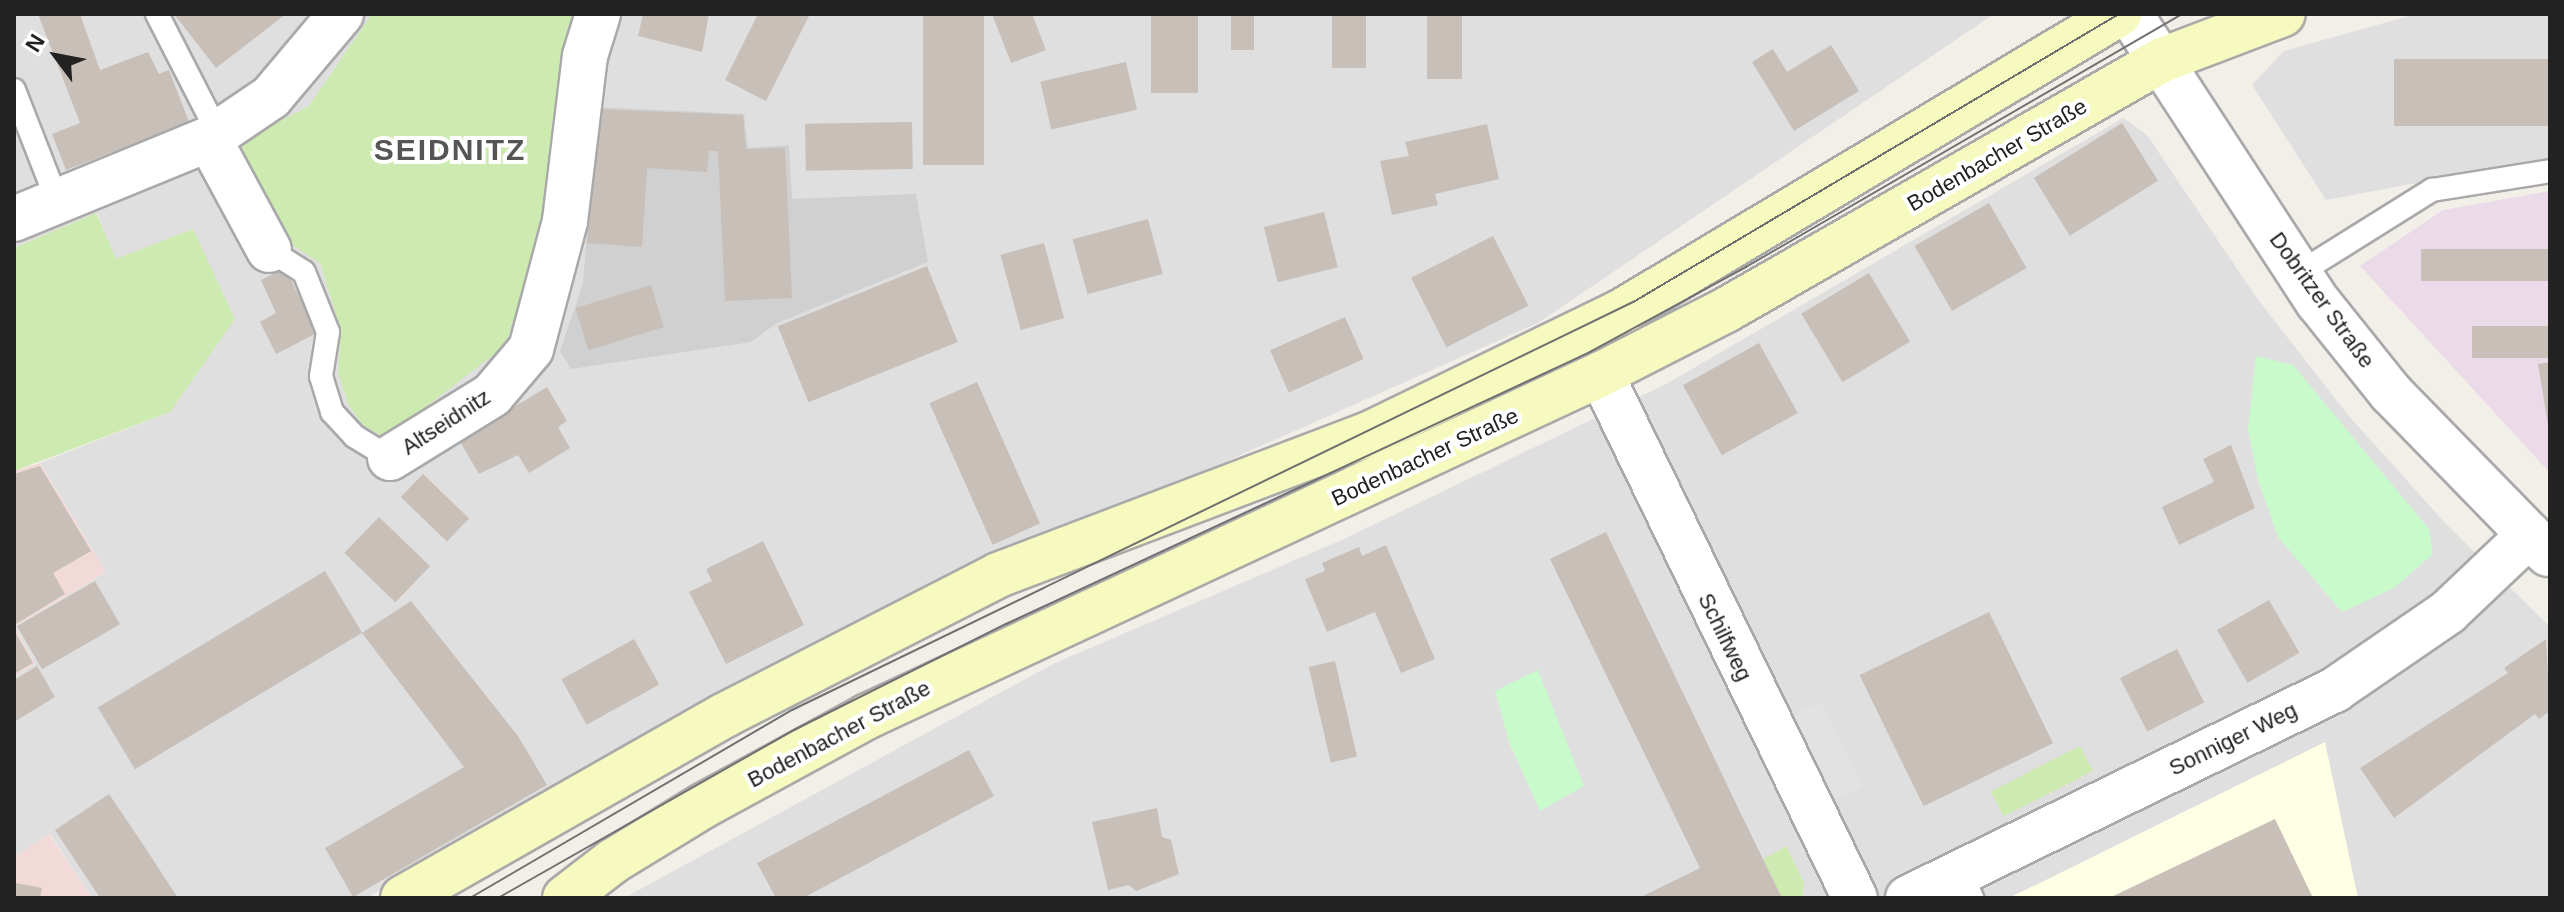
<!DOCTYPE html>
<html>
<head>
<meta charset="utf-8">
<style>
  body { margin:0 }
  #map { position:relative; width:2564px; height:912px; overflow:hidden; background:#f2efe9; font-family:Arial,sans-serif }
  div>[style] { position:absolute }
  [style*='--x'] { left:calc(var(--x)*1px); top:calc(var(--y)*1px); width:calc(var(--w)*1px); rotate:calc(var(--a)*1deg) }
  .residential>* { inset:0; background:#e0dfdf }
  .commercial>* { inset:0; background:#f2dad9 }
  .industrial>* { inset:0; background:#ebdbe8 }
  .education>* { inset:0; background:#ffffe5 }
  .religious>* { inset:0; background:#d0d0d0 }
  .grass>* { inset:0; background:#cdebb0; transform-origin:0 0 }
  .park>* { inset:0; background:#c8facc }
  .parking>* { inset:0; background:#e2e2e2; transform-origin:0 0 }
  .building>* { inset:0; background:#c7bfb8; transform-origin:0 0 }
  .roads { filter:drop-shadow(2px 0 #a9a9a9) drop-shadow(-2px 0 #a9a9a9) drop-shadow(0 2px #a9a9a9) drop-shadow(0 -2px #a9a9a9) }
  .lane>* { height:22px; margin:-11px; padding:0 11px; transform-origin:11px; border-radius:11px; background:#fff }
  .street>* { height:44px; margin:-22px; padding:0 22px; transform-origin:22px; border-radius:22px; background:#fff }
  .secondary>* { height:44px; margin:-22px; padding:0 22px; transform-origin:22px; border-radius:22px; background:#f7fabf }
  .tram>* { height:2px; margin:-1px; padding:0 1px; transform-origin:1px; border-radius:1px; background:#707070 }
  span { translate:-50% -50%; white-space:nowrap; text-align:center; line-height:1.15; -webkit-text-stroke:8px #fff; paint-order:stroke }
  .street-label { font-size:22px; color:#222 }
  .district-label { font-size:30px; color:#555; font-weight:700; letter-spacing:2px }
  .frame { position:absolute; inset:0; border:16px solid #222; pointer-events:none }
  .north { position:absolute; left:16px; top:16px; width:80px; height:80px; -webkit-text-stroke:6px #fff; paint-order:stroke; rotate:302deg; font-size:22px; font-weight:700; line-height:32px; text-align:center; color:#222 }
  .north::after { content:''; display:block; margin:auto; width:28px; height:36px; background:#222; clip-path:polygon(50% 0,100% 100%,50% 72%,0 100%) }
</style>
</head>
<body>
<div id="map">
  <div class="residential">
    <i style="clip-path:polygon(14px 14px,1994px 14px,1538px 323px,986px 568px,554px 785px,367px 898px,92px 898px,50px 834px,14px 857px,14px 676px,35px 664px,14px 627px,106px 572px,40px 463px,170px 412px,97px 213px,14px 248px)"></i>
    <i style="clip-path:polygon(2416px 14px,2550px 14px,2550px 158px,2326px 200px,2252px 85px,2284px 51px)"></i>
    <i style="clip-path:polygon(2123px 118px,2147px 135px,2256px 297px,2348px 415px,2446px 524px,2550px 627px,2550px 898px,624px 898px,1053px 664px,1344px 539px,1668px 383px)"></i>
  </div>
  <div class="commercial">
    <i style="clip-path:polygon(40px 463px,106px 572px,14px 627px,35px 664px,14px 676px,14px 471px)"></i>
    <i style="clip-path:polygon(49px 834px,92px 898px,14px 898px,14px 857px)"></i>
  </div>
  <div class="industrial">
    <i style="clip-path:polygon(2550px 191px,2550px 473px,2360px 266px,2443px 210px)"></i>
  </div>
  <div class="education">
    <i style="clip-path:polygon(2325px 742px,2358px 898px,2008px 898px,2044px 881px)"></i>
  </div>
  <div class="religious">
    <i style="clip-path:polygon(596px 107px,744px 114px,748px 148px,789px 145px,792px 199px,916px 194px,928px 262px,777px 323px,751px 342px,571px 369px,560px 351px,583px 284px)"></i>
  </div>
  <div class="grass">
    <i style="clip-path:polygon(372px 14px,586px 14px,547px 215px,505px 346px,385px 438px,363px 425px,348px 404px,338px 372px,341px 330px,320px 263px,281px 238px,231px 147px,309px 106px)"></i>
    <i style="clip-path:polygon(96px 213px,116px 259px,193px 229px,235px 319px,170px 412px,14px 471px,14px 248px)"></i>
    <i style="left:2080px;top:746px;width:28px;height:100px;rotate:63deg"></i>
    <i style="clip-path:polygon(1786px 846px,1804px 883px,1802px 898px,1782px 898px,1763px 859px)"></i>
  </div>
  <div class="park">
    <i style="clip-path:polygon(2256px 356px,2293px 365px,2429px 529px,2433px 554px,2394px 588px,2342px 612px,2278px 537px,2258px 480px,2248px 429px)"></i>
    <i style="clip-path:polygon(1538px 670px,1584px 786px,1540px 811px,1509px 742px,1495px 691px)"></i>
  </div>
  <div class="parking">
    <i style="left:1820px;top:702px;width:94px;height:36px;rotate:63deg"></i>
  </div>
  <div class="building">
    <i style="clip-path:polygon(38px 14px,80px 14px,100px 70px,148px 52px,159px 74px,169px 70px,189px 122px,66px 170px,52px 134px,80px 123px)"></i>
    <i style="clip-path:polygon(174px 14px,286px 14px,216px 68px)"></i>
    <i style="clip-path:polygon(643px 14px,709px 14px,702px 52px,638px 36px)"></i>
    <i style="clip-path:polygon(758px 14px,810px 14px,766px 101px,725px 80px)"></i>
    <i style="left:923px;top:14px;width:61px;height:151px"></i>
    <i style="clip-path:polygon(992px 14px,1032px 14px,1046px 50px,1011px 63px)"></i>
    <i style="left:1151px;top:14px;width:47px;height:79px"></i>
    <i style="left:1231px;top:14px;width:23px;height:36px"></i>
    <i style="left:1332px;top:14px;width:34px;height:54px"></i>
    <i style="left:1427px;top:14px;width:35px;height:65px"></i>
    <i style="clip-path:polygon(1831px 45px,1859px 91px,1794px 131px,1752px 62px,1773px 49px,1787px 72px)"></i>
    <i style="left:2550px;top:59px;width:67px;height:156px;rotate:90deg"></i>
    <i style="left:1126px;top:62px;width:49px;height:88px;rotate:77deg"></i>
    <i style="clip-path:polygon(597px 109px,743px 115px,746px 149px,785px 148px,792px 298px,725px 301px,718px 151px,709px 151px,707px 172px,647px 168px,642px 247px,587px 243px)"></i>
    <i style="left:912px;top:122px;width:47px;height:107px;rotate:89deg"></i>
    <i style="left:2122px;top:123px;width:68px;height:104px;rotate:58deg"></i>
    <i style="clip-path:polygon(1487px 124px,1499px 179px,1435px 194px,1438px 205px,1392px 215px,1380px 161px,1409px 156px,1405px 142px)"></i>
    <i style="left:1989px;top:203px;width:75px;height:86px;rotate:60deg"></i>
    <i style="left:1324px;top:212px;width:57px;height:62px;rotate:76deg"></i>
    <i style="left:1148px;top:219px;width:57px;height:78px;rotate:75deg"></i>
    <i style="left:1493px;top:236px;width:78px;height:92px;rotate:63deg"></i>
    <i style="left:1044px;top:243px;width:78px;height:45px;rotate:75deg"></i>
    <i style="left:2550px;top:249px;width:32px;height:129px;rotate:90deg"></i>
    <i style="left:927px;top:266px;width:82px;height:161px;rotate:68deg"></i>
    <i style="clip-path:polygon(285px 268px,317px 333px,276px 354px,260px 322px,276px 313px,261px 280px)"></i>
    <i style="left:1869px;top:273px;width:80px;height:79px;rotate:59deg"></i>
    <i style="left:651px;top:285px;width:44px;height:79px;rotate:73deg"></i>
    <i style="left:1345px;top:317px;width:46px;height:82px;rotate:66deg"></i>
    <i style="left:2550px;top:326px;width:32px;height:78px;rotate:90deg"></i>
    <i style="left:1759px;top:343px;width:80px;height:87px;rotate:61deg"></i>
    <i style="clip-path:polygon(2550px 362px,2550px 425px,2548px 425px,2538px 364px)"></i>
    <i style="left:977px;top:382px;width:155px;height:52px;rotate:66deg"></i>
    <i style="clip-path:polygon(547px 387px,567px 421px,558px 427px,570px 448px,529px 473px,518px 455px,479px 474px,459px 440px)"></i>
    <i style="clip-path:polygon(2231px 445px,2255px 508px,2179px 545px,2162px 507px,2214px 482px,2203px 459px)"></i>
    <i style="clip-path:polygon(40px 466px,91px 551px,53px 573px,65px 594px,16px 624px,14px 474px)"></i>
    <i style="left:423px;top:474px;width:64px;height:32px;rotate:44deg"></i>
    <i style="left:379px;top:517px;width:71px;height:50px;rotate:44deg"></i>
    <i style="clip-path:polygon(1606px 532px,1742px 816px,1782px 898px,1639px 898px,1700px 868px,1550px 559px)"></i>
    <i style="clip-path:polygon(763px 541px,804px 625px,726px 664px,689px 592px,712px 581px,706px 569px)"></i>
    <i style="clip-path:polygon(1386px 545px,1435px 659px,1401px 673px,1375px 612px,1327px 632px,1305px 579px,1325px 571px,1322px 563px,1359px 547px,1362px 556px)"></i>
    <i style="left:325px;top:571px;width:72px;height:265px;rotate:59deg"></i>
    <i style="left:95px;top:581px;width:50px;height:90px;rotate:60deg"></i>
    <i style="left:2269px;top:600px;width:61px;height:60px;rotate:60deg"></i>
    <i style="clip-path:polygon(411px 601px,518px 736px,547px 785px,353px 897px,325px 848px,464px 767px,362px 633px)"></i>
    <i style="left:1989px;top:612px;width:146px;height:144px;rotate:64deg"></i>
    <i style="clip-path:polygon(14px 630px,33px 663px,14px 674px)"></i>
    <i style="left:634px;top:639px;width:52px;height:83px;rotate:61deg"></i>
    <i style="clip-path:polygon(2546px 639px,2550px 711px,2539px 719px,2535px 714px,2394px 818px,2360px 768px,2508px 673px,2504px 668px)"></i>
    <i style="left:2177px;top:649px;width:60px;height:64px;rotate:63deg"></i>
    <i style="left:1335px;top:661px;width:98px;height:27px;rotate:77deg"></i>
    <i style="clip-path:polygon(37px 666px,55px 697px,14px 722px,14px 680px)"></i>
    <i style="clip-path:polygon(969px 750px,994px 796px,803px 898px,776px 898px,757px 863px)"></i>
    <i style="clip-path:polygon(109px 794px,144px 846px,178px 898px,100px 898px,55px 830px)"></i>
    <i style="clip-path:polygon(1157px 808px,1162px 837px,1171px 840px,1179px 874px,1136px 891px,1129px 885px,1108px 890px,1092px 822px)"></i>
    <i style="clip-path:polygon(2275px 819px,2313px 898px,2109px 898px)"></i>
    <i style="clip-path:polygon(16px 883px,42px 888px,40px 898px,14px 898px)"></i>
  </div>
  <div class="roads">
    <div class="lane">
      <i style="--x:157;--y:14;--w:134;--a:62.9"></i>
      <i style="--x:14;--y:90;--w:121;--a:68.7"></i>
      <i style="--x:269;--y:250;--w:41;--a:32.2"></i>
      <i style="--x:304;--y:272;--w:65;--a:68.2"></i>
      <i style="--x:328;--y:332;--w:45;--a:99"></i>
      <i style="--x:321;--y:376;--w:38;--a:73"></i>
      <i style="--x:332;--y:412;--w:33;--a:47"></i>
      <i style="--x:354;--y:436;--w:42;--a:31.4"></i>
      <i style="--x:2299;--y:273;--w:157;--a:-32"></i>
      <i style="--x:2432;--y:190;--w:120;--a:-9.1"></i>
      <i style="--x:1960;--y:872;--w:29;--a:65"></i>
    </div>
    <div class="street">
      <i style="--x:2130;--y:14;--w:344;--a:56.9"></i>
      <i style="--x:2318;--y:302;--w:117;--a:51.3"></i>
      <i style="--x:2391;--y:393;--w:225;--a:45.7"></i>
      <i style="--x:209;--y:139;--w:126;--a:61.6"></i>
      <i style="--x:14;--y:219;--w:211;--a:-22.3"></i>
      <i style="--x:209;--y:139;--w:75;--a:-34.1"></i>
      <i style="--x:271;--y:97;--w:109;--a:-49.9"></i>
      <i style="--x:1601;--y:374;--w:582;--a:64.14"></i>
      <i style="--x:390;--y:458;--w:120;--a:-31.7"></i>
      <i style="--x:492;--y:395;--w:60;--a:-49.7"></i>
      <i style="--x:531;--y:349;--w:132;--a:-75.1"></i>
      <i style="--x:565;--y:221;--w:166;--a:-83.1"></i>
      <i style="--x:585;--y:56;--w:44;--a:-72.8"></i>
      <i style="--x:1908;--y:898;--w:476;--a:-26"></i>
      <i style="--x:2336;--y:689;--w:136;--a:-34.5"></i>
      <i style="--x:2448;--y:612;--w:112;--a:-43.5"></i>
    </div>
    <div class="secondary">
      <i style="--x:403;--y:898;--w:370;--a:-29.6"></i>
      <i style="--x:725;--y:715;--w:307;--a:-27.1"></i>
      <i style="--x:998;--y:575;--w:395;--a:-20.8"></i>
      <i style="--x:1367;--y:435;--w:286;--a:-25.9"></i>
      <i style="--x:1624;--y:310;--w:577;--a:-30.88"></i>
      <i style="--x:565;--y:898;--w:61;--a:-37.6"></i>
      <i style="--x:613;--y:861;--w:105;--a:-31.4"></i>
      <i style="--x:703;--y:806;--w:186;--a:-28.6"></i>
      <i style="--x:866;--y:717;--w:811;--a:-25.02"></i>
      <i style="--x:1601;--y:374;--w:140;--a:-27.1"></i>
      <i style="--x:1726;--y:310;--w:503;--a:-29.83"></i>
      <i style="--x:2162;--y:60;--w:129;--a:-20.8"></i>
    </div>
  </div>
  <div class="tram">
    <i style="--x:470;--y:898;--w:373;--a:-30.3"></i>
    <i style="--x:792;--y:710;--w:937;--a:-25.88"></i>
    <i style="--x:1635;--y:301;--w:563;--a:-30.67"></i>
    <i style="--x:498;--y:898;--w:340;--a:-29.6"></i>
    <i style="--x:794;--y:730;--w:237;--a:-26.6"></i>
    <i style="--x:1006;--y:624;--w:644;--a:-24.97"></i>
    <i style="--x:1590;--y:352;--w:178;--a:-28.6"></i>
    <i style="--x:1746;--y:267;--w:504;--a:-30.13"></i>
  </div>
  <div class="street-label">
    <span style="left:1997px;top:155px;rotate:-30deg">Bodenbacher Straße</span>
    <span style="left:2322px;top:300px;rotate:54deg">Dobritzer Straße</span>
    <span style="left:446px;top:422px;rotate:-33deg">Altseidnitz</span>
    <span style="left:1425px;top:457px;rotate:-25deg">Bodenbacher Straße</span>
    <span style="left:1725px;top:637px;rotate:64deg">Schilfweg</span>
    <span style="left:839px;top:734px;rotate:-28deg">Bodenbacher Straße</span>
    <span style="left:2233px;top:739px;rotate:-26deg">Sonniger Weg</span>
  </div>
  <div class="district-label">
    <span style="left:450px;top:150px">SEIDNITZ</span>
  </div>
  <div class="frame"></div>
  <div class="north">N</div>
</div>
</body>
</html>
